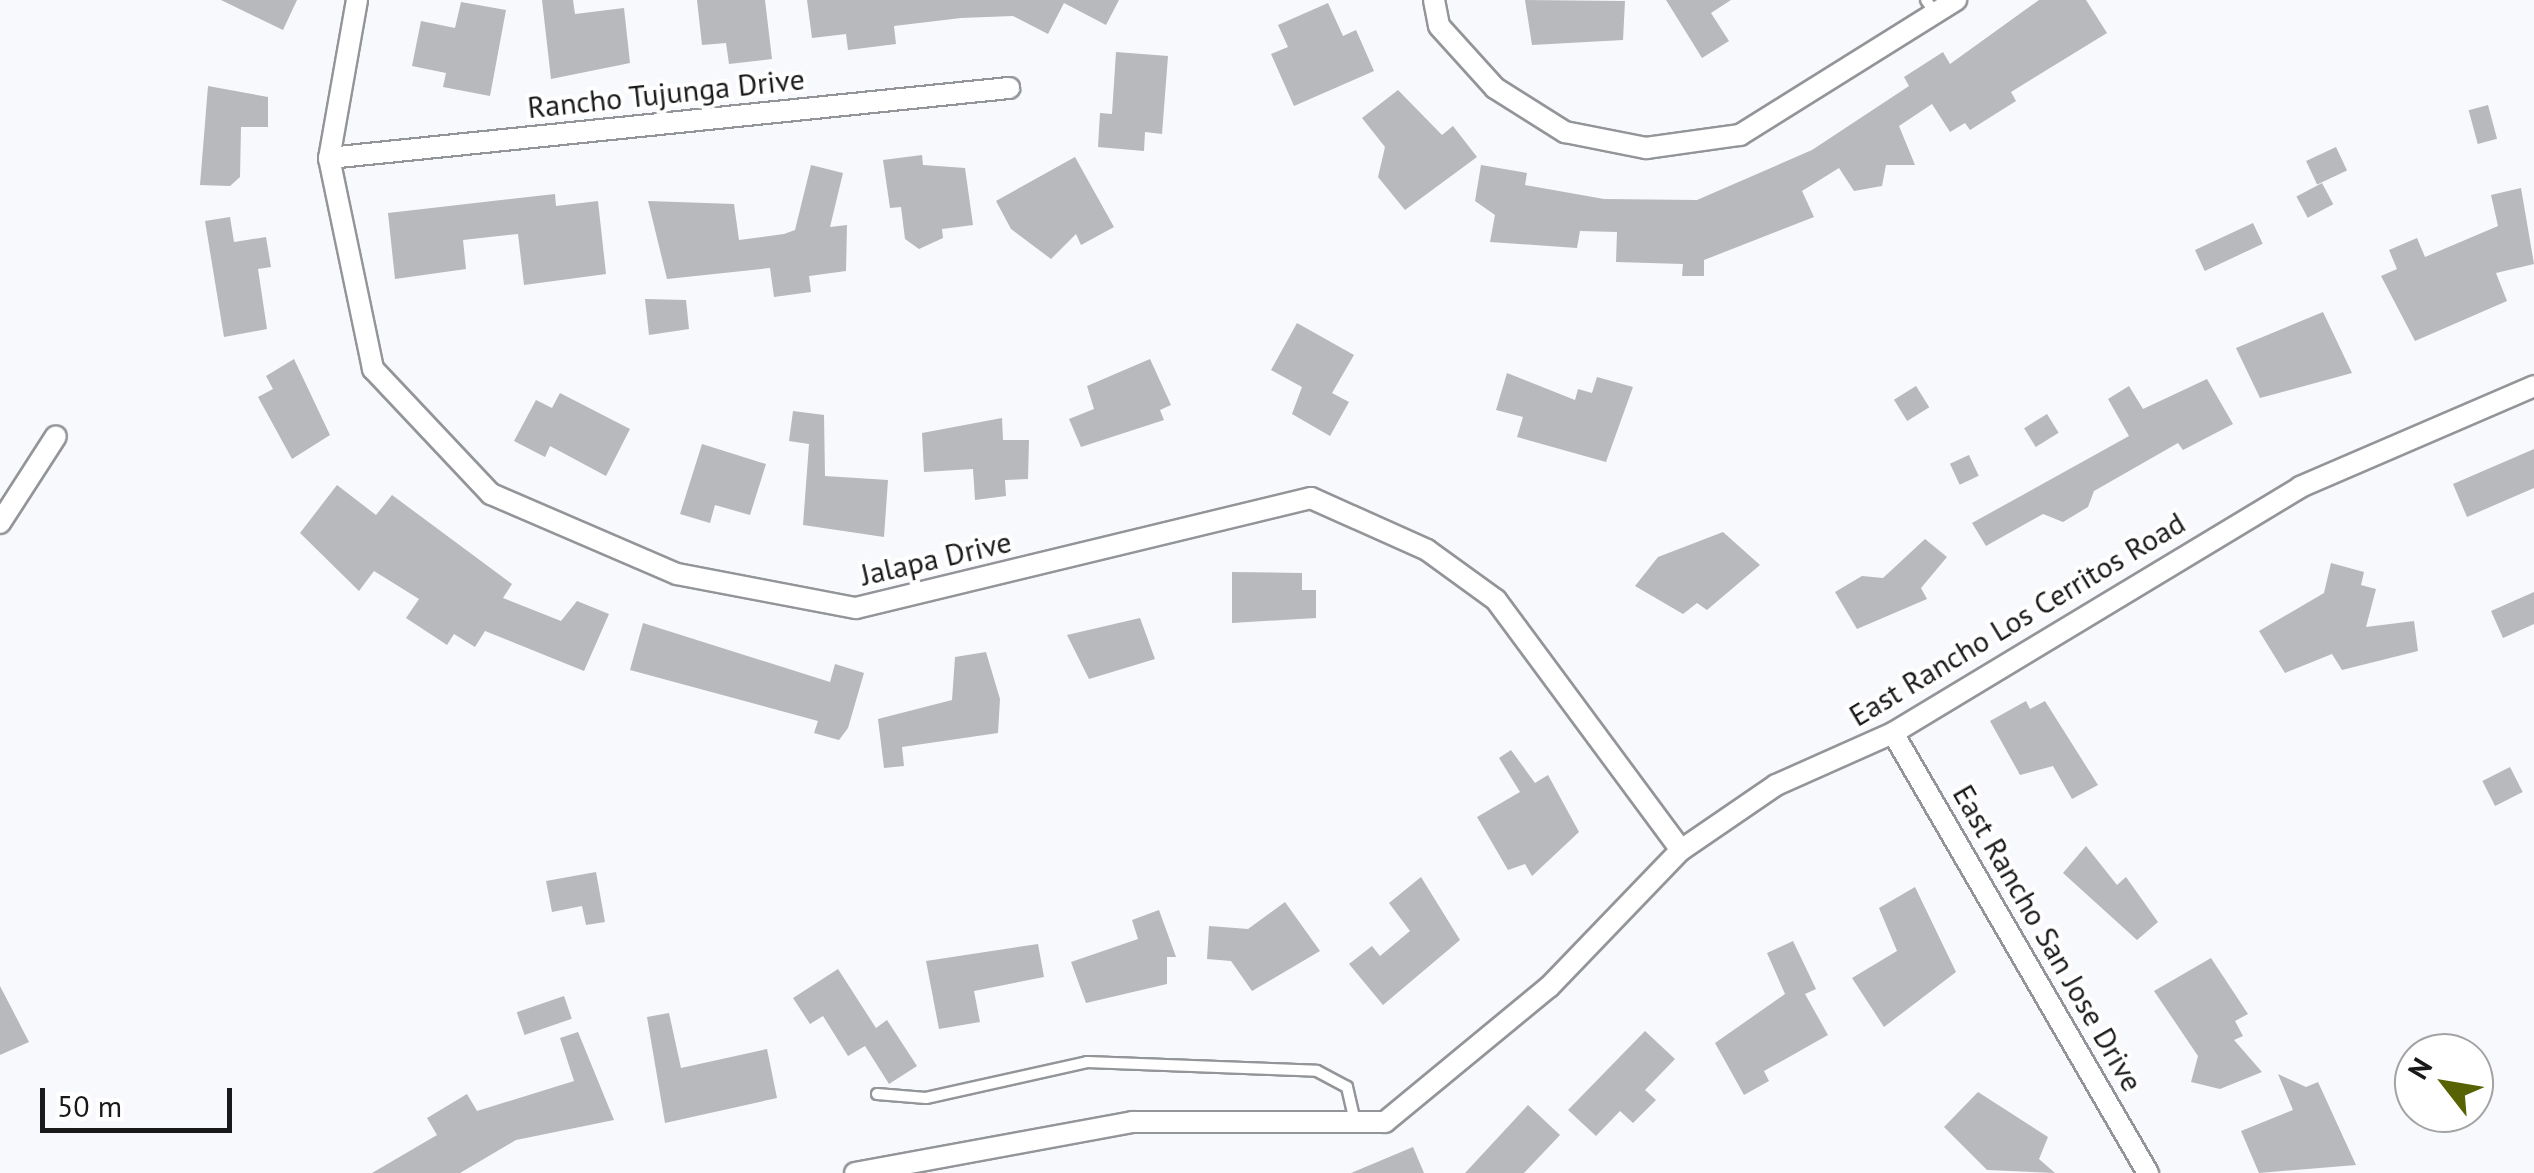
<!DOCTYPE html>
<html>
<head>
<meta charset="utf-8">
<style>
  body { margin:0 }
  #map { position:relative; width:2534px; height:1173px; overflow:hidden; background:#f7f9fc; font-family:"PT Sans",sans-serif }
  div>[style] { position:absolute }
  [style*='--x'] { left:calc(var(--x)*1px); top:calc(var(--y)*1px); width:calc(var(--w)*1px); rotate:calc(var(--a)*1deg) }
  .building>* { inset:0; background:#b7b9bc; transform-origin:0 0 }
  .roads { filter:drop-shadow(2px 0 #939598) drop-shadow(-2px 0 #939598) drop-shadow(0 2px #939598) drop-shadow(0 -2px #939598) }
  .service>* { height:10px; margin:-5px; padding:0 5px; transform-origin:5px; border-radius:5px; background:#fff }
  .minor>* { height:20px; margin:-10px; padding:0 10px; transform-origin:10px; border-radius:10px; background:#fff }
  span { translate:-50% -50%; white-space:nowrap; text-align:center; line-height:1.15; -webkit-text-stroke:8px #fff; paint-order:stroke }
  .street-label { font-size:30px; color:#19191a }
  .north { position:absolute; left:2394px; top:1033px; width:100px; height:100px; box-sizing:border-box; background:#fff; border:2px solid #a3a3a3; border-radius:50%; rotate:301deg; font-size:28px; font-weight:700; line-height:40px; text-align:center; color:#19191a }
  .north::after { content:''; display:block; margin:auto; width:35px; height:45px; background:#576203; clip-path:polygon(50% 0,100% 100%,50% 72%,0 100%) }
  .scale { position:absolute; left:40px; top:1088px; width:192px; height:45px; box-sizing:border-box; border:5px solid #19191a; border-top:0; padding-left:12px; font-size:30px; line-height:35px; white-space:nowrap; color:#19191a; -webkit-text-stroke:8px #fff; paint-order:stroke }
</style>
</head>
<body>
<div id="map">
  <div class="building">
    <i style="clip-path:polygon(221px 0,297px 0,283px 30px)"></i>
    <i style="clip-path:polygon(542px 0,573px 0,575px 14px,624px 8px,630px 63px,551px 79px)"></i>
    <i style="clip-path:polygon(697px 0,765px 0,772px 59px,729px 64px,726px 43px,702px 45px)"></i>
    <i style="clip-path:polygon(807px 0,1119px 0,1106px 25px,1064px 3px,1048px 34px,1013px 16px,961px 18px,894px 26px,896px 44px,848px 50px,846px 34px,812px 38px)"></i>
    <i style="clip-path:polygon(1525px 0,1625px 1px,1623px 40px,1532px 45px)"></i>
    <i style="clip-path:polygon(1666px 0,1731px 0,1711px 13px,1729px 41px,1702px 58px)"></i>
    <i style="clip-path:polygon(2039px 0,2086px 0,2107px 33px,2011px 92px,2016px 101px,1970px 130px,1965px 123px,1950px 132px,1932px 104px,1899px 126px,1915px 165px,1886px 165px,1882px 186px,1854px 191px,1839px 168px,1802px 191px,1814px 217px,1704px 260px,1704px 276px,1682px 276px,1683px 264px,1616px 262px,1617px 232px,1580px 231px,1577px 248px,1490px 242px,1495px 215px,1475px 201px,1481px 165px,1527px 173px,1525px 185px,1604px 199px,1697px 200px,1812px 150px,1909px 86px,1904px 77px,1943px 52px,1950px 64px)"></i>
    <i style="clip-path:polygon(461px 2px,506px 10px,490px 96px,443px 87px,446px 73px,412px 66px,421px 21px,455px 28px)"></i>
    <i style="clip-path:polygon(1328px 3px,1343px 36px,1356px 30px,1374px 71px,1294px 106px,1271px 54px,1288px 47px,1278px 25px)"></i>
    <i style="clip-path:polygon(1116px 52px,1168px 56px,1162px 134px,1145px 132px,1144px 151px,1098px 147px,1100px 113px,1112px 114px)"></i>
    <i style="clip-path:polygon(208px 86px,268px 97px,268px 127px,241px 127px,240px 177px,230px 186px,200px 185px)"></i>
    <i style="clip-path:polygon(1398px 90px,1442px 135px,1453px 126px,1477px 157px,1405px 210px,1378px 177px,1385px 147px,1362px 118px)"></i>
    <i style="left:2488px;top:105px;width:35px;height:20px;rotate:75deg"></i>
    <i style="left:2336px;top:147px;width:26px;height:33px;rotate:65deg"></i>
    <i style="clip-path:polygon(922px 155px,923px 165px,965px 168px,973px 225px,942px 229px,943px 238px,919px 249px,905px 239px,901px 207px,890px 208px,883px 160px)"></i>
    <i style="clip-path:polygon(1075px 157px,1114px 227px,1081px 245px,1076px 234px,1051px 259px,1011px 229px,996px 201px)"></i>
    <i style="clip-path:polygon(811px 165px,843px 173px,830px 227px,847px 225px,846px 271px,809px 276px,811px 292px,774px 297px,770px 268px,667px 279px,648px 201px,734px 204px,739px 240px,784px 234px,795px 230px)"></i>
    <i style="left:2322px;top:183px;width:24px;height:29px;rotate:62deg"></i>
    <i style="clip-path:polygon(2521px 188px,2534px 264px,2496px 273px,2507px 301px,2415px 341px,2381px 276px,2397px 269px,2389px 250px,2417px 238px,2425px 257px,2498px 226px,2491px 195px)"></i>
    <i style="clip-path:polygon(555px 194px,556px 206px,598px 201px,606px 274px,524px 285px,518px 234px,463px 240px,466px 269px,395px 279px,388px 213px)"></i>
    <i style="clip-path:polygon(230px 217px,234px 242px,266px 237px,271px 267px,258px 269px,267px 329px,224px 337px,205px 221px)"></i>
    <i style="left:2253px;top:223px;width:23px;height:64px;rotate:65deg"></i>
    <i style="clip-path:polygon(645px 299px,686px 300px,689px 329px,649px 335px)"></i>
    <i style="clip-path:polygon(2323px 312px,2352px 373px,2260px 398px,2236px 348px)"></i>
    <i style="clip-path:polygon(1297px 323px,1354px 355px,1332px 393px,1349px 402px,1330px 436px,1292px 414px,1302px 387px,1271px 370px)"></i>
    <i style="clip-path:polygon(294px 359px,330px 435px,292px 459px,258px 397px,273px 389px,266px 376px)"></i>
    <i style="clip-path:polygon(1150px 359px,1171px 405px,1160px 410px,1164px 420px,1081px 447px,1069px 419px,1094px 409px,1087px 386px)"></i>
    <i style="clip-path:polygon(1507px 373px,1575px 400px,1578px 389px,1592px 393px,1597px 377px,1633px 387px,1606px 462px,1517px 437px,1523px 417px,1496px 410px)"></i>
    <i style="clip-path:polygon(2207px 379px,2233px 424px,2183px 450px,2178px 443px,2094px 491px,2088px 507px,2063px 522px,2043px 514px,1986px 546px,1972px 523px,2129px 436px,2108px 399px,2129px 386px,2143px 409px)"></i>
    <i style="left:1916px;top:386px;width:25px;height:26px;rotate:58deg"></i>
    <i style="clip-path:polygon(560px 393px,630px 429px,606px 476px,550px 446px,545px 457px,514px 441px,536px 400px,552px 408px)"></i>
    <i style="clip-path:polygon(793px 411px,824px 415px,825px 476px,888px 480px,884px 537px,803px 525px,809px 444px,789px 441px)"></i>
    <i style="left:2047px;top:414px;width:22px;height:27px;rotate:58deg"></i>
    <i style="clip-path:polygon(1002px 418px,1003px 440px,1029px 440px,1028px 479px,1005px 480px,1006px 496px,975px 500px,973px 469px,924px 472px,922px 433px)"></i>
    <i style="clip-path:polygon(702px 444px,766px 464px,750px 515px,715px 505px,710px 523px,680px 514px)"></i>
    <i style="clip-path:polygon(2534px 449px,2534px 488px,2467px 517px,2453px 484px)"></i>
    <i style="left:1969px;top:455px;width:23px;height:21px;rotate:65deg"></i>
    <i style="clip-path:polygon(337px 485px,376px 515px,392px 495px,512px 584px,503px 598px,561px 621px,577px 601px,609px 614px,584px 671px,485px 631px,475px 647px,454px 634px,447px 645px,406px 618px,419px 599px,374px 571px,359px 591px,300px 533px)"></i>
    <i style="clip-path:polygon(1723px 532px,1760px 565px,1707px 610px,1697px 603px,1683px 614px,1635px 586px,1658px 557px)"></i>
    <i style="clip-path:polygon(1925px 539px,1947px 557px,1921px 588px,1927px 599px,1857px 629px,1835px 592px,1862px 576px,1883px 578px)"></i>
    <i style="clip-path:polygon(2331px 563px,2364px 572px,2361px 585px,2376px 589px,2366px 627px,2414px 621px,2418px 651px,2342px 670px,2332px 654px,2285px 673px,2259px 631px,2324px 593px)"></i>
    <i style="clip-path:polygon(1232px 572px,1302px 573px,1302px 590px,1316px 590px,1316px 618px,1232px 623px)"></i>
    <i style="clip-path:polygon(2534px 592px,2534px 624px,2503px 638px,2491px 611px)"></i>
    <i style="clip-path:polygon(1140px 618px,1155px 659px,1089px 679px,1067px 635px)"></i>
    <i style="clip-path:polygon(643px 623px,830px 682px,835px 664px,864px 673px,848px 728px,839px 740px,814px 733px,818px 721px,630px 670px)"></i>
    <i style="clip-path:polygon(986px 652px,1000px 699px,998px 733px,902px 747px,904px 766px,884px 768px,878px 719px,952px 700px,955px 657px)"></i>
    <i style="clip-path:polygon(2026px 701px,2030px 709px,2045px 701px,2098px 785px,2072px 799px,2053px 766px,2020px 775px,1990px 721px)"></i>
    <i style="clip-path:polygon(1511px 750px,1535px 783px,1548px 775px,1579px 832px,1532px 876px,1525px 864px,1508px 870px,1477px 817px,1520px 792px,1499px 758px)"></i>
    <i style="left:2510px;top:767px;width:28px;height:31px;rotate:63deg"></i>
    <i style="clip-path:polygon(2086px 846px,2117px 885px,2126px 877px,2158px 922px,2137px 940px,2063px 873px)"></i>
    <i style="clip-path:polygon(596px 872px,605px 922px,586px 925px,582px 906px,552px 912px,546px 881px)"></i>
    <i style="clip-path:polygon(1421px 877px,1460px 940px,1383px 1005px,1349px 964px,1372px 946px,1380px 956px,1410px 931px,1389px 903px)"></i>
    <i style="clip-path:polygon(1915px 887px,1956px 972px,1884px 1027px,1852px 978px,1897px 951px,1879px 908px)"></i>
    <i style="clip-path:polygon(1285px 902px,1320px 951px,1252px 991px,1231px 961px,1207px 959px,1209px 926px,1248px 929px)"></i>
    <i style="clip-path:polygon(1159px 910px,1176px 957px,1167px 957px,1167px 984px,1086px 1003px,1071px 962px,1138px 939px,1132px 920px)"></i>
    <i style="clip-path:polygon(1793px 941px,1816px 989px,1805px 994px,1828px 1035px,1764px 1071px,1769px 1081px,1744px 1095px,1715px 1043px,1785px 994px,1767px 953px)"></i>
    <i style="clip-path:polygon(1038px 944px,1044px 977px,974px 991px,980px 1022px,939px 1029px,926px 961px)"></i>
    <i style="clip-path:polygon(2211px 958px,2248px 1014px,2235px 1021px,2243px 1036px,2234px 1040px,2262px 1072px,2220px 1089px,2191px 1082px,2198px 1056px,2154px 991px)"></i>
    <i style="clip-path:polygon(838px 969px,876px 1028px,887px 1020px,917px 1066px,889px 1084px,865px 1046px,848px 1056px,823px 1016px,810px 1024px,793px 998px)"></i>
    <i style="clip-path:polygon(0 986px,29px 1042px,0 1055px)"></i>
    <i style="left:564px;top:996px;width:24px;height:50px;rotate:71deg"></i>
    <i style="clip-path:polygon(669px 1013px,681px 1068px,767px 1049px,777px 1098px,665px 1123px,647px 1017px)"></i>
    <i style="clip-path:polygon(1645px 1031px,1675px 1059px,1645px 1090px,1656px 1100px,1633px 1123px,1620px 1111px,1596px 1136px,1568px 1110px)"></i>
    <i style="clip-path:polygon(578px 1032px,614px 1120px,516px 1140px,460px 1173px,372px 1173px,437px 1135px,427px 1118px,467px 1094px,477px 1111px,574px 1081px,560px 1038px)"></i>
    <i style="clip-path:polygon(2278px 1074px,2306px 1087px,2318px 1082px,2356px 1165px,2259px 1173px,2241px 1131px,2293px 1110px)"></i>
    <i style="clip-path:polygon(1978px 1092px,2048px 1137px,2039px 1159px,2055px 1173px,1987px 1170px,1944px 1127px)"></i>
    <i style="clip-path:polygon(1528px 1105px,1560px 1135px,1524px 1173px,1465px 1173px)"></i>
    <i style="clip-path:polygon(1413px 1147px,1424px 1173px,1351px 1173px)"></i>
  </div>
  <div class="roads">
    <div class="service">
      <i style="--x:1926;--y:0;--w:16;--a:55"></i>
      <i style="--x:877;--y:1094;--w:49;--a:4.7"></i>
      <i style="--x:926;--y:1098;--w:165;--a:-12.6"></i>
      <i style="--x:1087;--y:1062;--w:230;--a:2.2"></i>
      <i style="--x:1317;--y:1071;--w:34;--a:28"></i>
      <i style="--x:1347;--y:1087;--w:36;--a:77"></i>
    </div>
    <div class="minor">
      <i style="--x:357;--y:0;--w:160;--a:100"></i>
      <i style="--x:329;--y:158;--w:216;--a:78.2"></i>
      <i style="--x:373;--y:369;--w:172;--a:46.7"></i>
      <i style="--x:491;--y:494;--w:202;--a:23.3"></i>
      <i style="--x:677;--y:574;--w:182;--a:10.8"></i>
      <i style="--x:856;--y:608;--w:468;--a:-13.6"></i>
      <i style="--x:1311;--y:498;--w:127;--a:24.1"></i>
      <i style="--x:1427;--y:550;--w:85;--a:35.9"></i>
      <i style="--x:1496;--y:600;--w:311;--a:53.5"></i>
      <i style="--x:1434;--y:0;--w:26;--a:79"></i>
      <i style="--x:1439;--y:26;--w:84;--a:47.9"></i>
      <i style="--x:1495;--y:88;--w:83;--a:32.2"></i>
      <i style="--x:1565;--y:132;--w:83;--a:11.2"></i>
      <i style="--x:1646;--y:148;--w:95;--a:-7.9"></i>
      <i style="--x:1740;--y:135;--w:255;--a:-32"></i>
      <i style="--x:329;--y:158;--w:684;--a:-5.88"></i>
      <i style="--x:0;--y:523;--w:103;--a:-57.2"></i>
      <i style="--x:1893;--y:733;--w:509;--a:59.91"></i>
      <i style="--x:855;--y:1173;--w:282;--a:-10.4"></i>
      <i style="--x:1132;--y:1122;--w:253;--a:0"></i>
      <i style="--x:1385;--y:1122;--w:212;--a:-39.5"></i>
      <i style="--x:1549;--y:987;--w:190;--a:-46.1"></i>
      <i style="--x:1681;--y:850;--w:115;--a:-34.4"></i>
      <i style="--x:1776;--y:785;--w:128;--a:-24"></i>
      <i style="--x:1893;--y:733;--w:476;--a:-31.1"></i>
      <i style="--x:2300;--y:487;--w:255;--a:-23.3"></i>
    </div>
  </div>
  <div class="street-label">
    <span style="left:666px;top:93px;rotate:-6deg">Rancho Tujunga Drive</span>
    <span style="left:936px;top:558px;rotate:-13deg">Jalapa Drive</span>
    <span style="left:2017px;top:619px;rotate:-31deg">East Rancho Los Cerritos Road</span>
    <span style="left:2048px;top:938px;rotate:60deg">East Rancho San Jose Drive</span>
  </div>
  <div class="north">N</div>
  <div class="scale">50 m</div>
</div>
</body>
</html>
